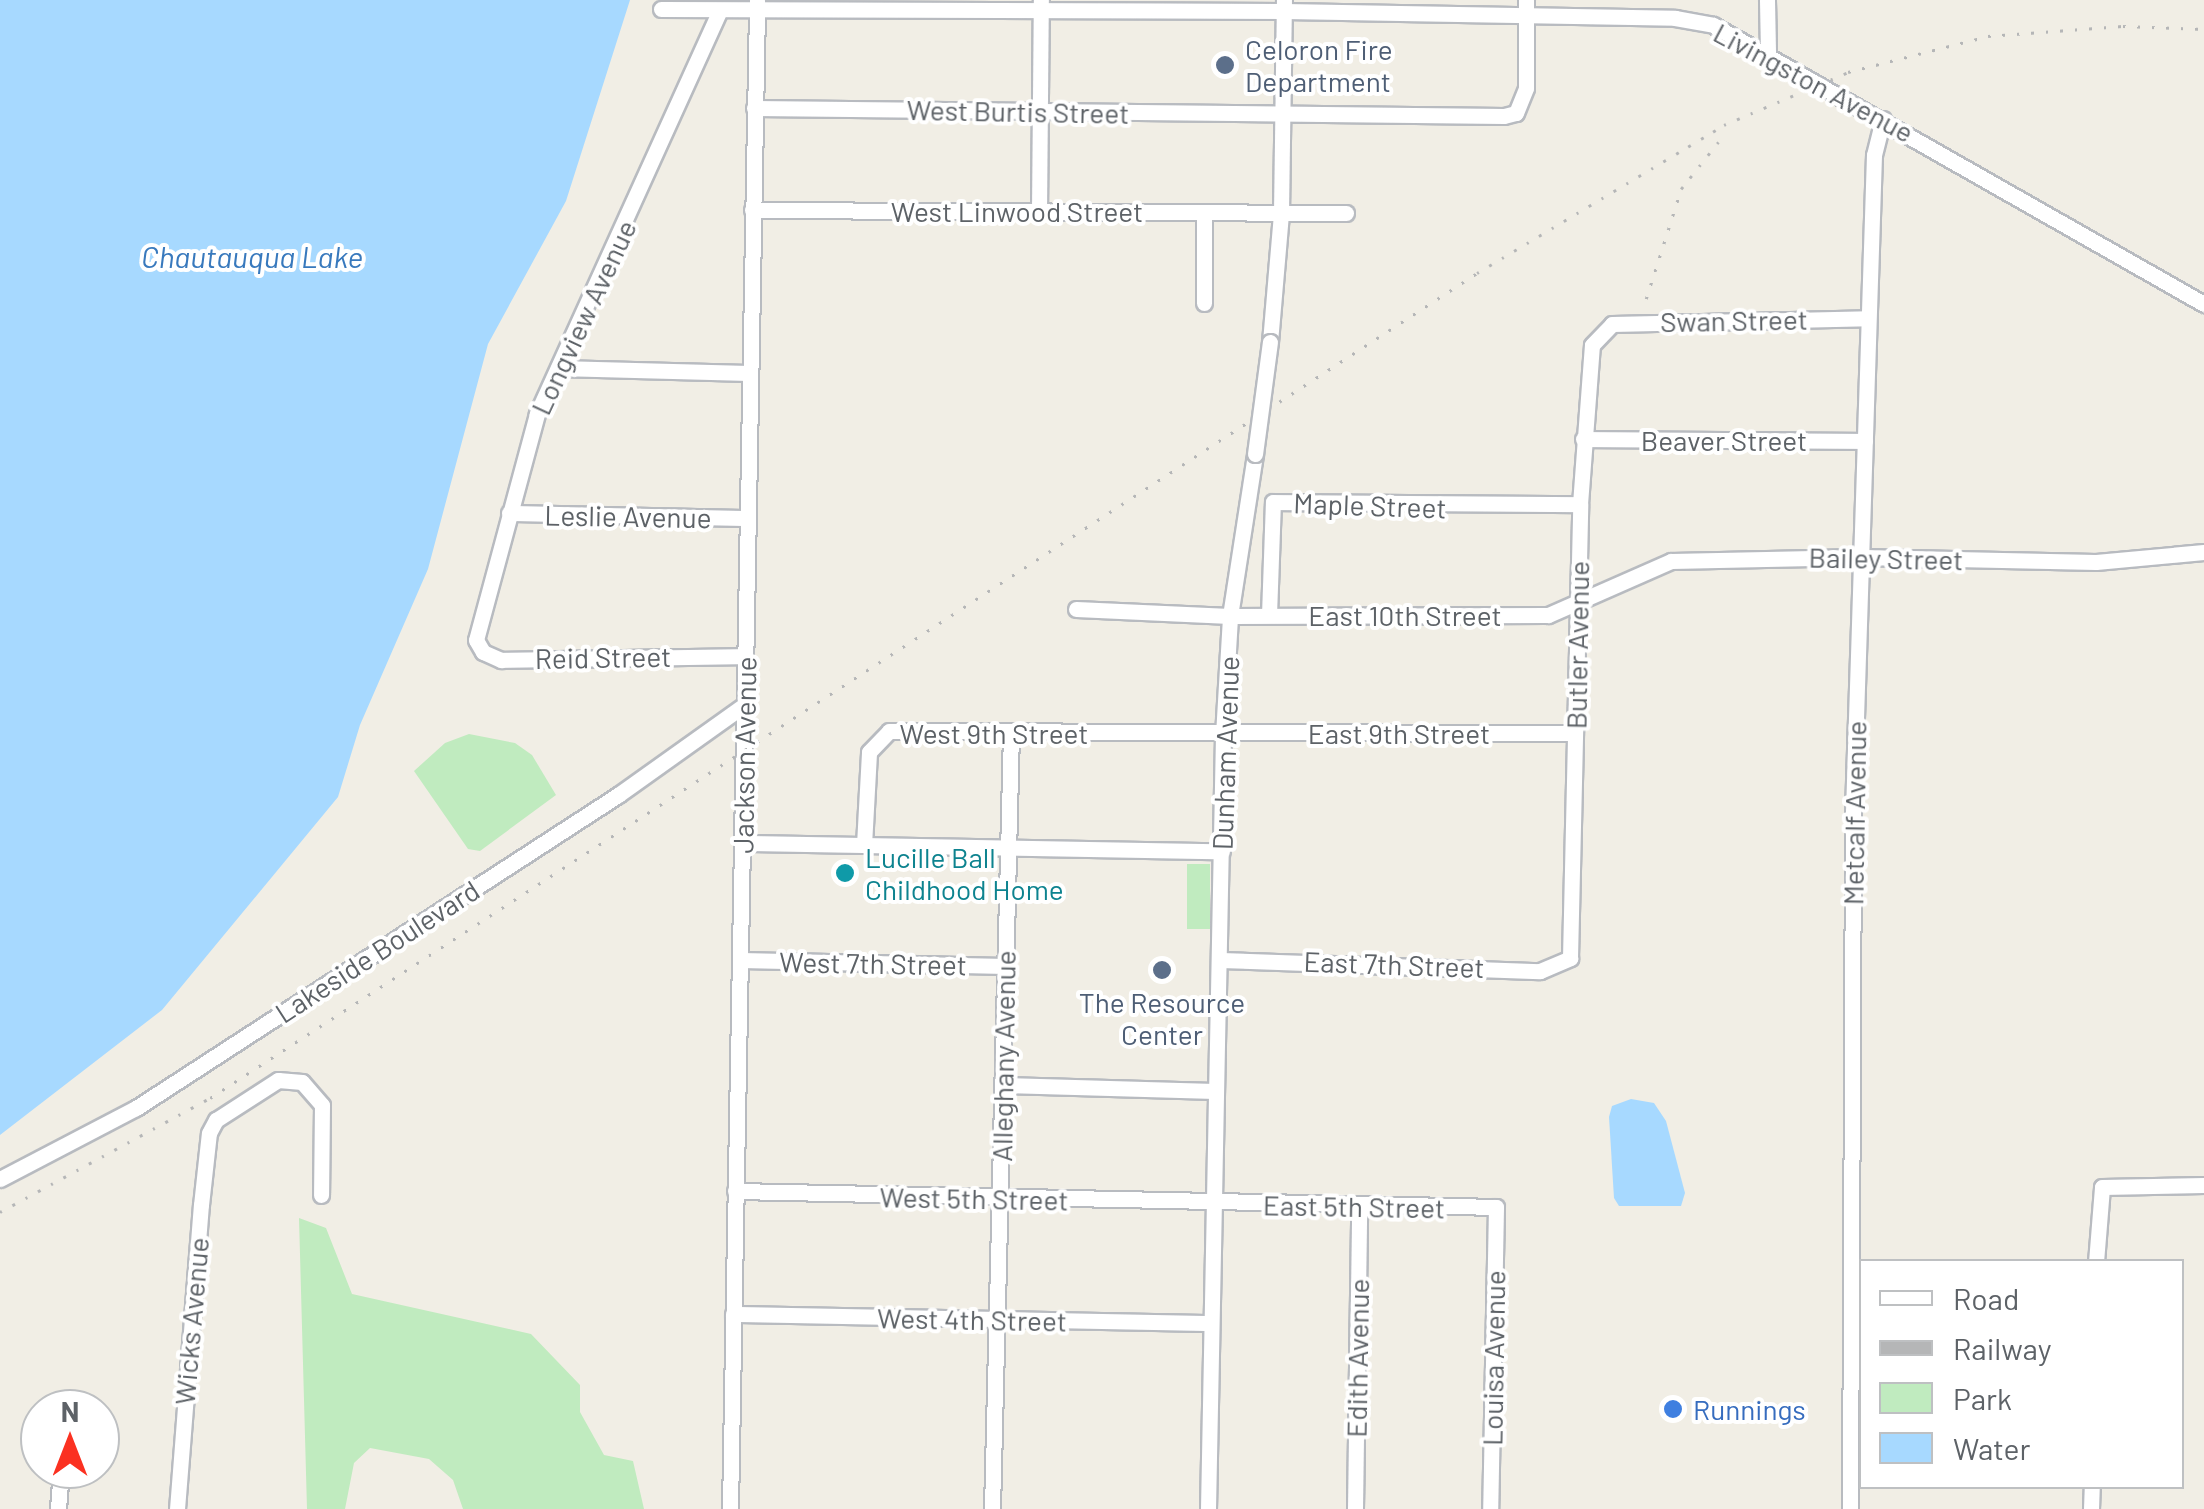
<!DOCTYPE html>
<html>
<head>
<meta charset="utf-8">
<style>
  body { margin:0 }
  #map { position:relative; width:2204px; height:1509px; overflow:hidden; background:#f1eee5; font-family:Barlow,sans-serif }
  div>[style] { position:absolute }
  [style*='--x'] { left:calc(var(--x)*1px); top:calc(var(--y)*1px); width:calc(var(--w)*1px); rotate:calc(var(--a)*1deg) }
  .green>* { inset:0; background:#c0ebbf; transform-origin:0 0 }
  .water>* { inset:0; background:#a7d9ff }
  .roads { filter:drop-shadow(2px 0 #b8bbc0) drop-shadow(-2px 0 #b8bbc0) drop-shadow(0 2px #b8bbc0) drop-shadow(0 -2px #b8bbc0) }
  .minor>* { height:15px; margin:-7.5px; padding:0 7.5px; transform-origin:7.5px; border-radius:7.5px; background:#fff }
  .rail>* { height:2.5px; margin-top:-1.25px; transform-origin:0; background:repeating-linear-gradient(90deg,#b5b6b7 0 2.5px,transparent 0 14.5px) }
  .bridges { filter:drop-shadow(2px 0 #b8bbc0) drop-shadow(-2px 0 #b8bbc0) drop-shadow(0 2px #b8bbc0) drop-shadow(0 -2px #b8bbc0) }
  .minor-bridge>* { height:15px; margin:-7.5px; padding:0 7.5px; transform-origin:7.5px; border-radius:7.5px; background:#fff }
  .dots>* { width:28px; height:28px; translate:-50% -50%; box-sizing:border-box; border:5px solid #fff; border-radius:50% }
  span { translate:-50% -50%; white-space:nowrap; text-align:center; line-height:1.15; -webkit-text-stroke:8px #fff; paint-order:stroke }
  .service-label { font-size:28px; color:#4e5e75 }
  .left { translate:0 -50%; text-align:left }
  .street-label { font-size:28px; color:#5d6267 }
  .culture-label { font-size:28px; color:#0d838f }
  .shop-label { font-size:28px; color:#366cbe }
  .water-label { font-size:30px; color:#3879bd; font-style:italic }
  .legend { position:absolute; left:1859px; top:1259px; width:325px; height:230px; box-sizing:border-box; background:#fff; border:2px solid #bec0c2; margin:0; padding:12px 18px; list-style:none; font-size:30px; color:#5d6267 }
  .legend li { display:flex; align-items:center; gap:20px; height:50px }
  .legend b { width:50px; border:2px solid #bec0c2 }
  .north { position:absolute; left:20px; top:1389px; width:100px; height:100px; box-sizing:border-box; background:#fff; border:2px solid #bec0c2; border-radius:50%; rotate:0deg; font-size:28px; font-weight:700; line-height:40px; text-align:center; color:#5d6267 }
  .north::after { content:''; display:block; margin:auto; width:35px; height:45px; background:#fb3121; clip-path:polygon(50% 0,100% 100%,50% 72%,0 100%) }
</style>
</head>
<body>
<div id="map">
  <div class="green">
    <i style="clip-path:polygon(469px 734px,515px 743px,532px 755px,556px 795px,480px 851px,468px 849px,414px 771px,445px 743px)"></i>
    <i style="left:1187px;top:864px;width:23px;height:65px"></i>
    <i style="clip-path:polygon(299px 1218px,326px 1228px,352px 1294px,531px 1334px,580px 1385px,580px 1412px,604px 1455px,633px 1461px,644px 1509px,463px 1509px,453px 1480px,429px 1459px,370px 1448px,354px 1463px,345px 1509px,307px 1509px)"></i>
  </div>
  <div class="water">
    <i style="clip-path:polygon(0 0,630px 0,566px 201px,488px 344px,428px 569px,360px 725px,338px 797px,162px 1010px,0 1135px)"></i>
    <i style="clip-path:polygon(1631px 1099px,1654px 1103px,1666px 1121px,1685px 1193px,1681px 1206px,1619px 1206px,1614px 1198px,1609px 1117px,1612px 1106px)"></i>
  </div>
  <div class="roads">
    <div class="minor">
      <i style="--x:1767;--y:0;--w:53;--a:88.9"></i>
      <i style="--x:661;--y:9;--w:623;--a:0.18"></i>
      <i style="--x:1284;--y:11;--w:391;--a:1"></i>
      <i style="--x:1675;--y:18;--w:39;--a:10"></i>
      <i style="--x:1713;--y:25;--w:565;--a:29.61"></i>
      <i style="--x:720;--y:10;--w:444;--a:114.4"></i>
      <i style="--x:537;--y:414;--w:234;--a:105.1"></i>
      <i style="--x:476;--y:640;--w:14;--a:60"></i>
      <i style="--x:483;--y:652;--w:20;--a:24"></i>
      <i style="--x:501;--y:660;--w:244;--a:-0.9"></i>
      <i style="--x:754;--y:108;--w:750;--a:0.61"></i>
      <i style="--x:1504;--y:116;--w:12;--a:-14"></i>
      <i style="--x:1516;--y:113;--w:27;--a:-68"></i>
      <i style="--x:1526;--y:88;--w:88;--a:-90"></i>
      <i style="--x:752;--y:210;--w:594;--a:0.29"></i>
      <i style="--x:1039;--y:212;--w:212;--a:-89.5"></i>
      <i style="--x:1204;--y:212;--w:91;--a:90"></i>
      <i style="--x:1270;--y:342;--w:129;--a:-85.1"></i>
      <i style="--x:1281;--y:213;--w:213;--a:-89.2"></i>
      <i style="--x:558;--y:368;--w:191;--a:1.5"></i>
      <i style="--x:1583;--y:439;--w:282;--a:0.4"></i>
      <i style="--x:509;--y:513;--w:238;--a:1.2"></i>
      <i style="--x:1076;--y:609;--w:154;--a:2.6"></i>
      <i style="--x:1230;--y:616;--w:318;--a:-0.2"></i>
      <i style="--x:1548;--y:615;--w:134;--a:-23.7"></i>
      <i style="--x:1671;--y:561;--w:190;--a:-1.2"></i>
      <i style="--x:1861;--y:557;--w:235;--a:1.2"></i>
      <i style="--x:2096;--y:562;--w:108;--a:-5.3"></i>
      <i style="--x:1269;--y:615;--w:113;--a:-88"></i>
      <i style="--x:1273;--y:502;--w:307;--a:0.4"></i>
      <i style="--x:743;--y:843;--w:479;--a:1"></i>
      <i style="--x:864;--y:845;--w:93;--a:-86.9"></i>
      <i style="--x:869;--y:752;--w:29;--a:-46"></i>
      <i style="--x:889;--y:731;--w:686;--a:0.17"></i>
      <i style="--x:741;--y:960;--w:264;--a:1.3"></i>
      <i style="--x:1220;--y:960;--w:320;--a:2"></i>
      <i style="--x:1540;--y:971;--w:33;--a:-23"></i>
      <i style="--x:1570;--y:958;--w:454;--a:-88.7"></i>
      <i style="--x:1580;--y:504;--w:159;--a:-85.7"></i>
      <i style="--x:1592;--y:345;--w:29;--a:-46"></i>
      <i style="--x:1612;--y:324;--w:256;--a:-1.3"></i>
      <i style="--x:1003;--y:1085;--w:213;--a:1.6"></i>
      <i style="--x:0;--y:1179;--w:153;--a:-27.6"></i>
      <i style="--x:136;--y:1108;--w:575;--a:-33"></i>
      <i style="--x:618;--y:795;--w:153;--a:-35.5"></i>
      <i style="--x:735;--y:1191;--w:761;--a:1.2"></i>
      <i style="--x:1496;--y:1207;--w:302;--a:91.1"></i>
      <i style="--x:2096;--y:1262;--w:75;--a:-85.4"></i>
      <i style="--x:2102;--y:1187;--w:102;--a:-1.1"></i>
      <i style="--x:733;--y:1314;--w:478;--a:1.1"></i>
      <i style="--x:58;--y:1509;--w:40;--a:-85.7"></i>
      <i style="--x:177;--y:1509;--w:305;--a:-85.5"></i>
      <i style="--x:201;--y:1205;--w:72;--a:-83.7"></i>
      <i style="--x:209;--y:1133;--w:15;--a:-62"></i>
      <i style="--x:216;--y:1120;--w:74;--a:-32.8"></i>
      <i style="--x:278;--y:1080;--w:24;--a:5"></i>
      <i style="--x:302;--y:1082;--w:30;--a:49"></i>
      <i style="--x:322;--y:1105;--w:90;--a:90.6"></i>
      <i style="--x:730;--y:1509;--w:1509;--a:-88.97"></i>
      <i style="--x:992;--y:1509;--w:778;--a:-88.6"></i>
      <i style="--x:1208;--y:1509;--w:774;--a:-88.89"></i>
      <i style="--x:1223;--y:735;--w:119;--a:-86.6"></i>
      <i style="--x:1230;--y:616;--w:164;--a:-81.2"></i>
      <i style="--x:1355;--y:1509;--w:302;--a:-89.2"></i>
      <i style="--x:1850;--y:1509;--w:697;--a:-89.75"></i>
      <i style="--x:1853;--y:812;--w:657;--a:-88.17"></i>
      <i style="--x:1874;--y:155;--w:37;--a:-76"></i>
      <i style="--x:2091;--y:1509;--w:23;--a:-88"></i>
    </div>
  </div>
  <div class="rail">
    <i style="--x:1646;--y:299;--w:115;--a:-72.3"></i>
    <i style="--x:1681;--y:189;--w:68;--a:-51.6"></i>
    <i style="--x:0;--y:1212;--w:239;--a:-28.5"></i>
    <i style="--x:210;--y:1098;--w:1512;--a:-33.07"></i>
    <i style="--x:1477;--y:273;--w:288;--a:-30.9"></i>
    <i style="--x:1724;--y:125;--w:135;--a:-23.1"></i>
    <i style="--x:1848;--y:72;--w:145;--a:-14.4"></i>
    <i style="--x:1988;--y:36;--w:135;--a:-4.2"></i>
    <i style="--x:2123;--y:26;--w:81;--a:2.1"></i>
  </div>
  <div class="bridges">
    <div class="minor-bridge">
      <i style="--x:1255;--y:454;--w:113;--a:-82.4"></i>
    </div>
  </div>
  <div class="dots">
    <i style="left:1225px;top:65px;background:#5c6f8a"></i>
    <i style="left:845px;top:873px;background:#0f9aa8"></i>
    <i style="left:1162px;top:970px;background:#5c6f8a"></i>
    <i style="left:1673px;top:1409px;background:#3f7fe0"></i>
  </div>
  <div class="service-label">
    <span class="left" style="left:1245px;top:65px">Celoron Fire<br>Department</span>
    <span style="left:1162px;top:1018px">The Resource<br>Center</span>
  </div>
  <div class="street-label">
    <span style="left:1814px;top:82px;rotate:28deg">Livingston Avenue</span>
    <span style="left:1018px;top:111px;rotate:1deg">West Burtis Street</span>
    <span style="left:1017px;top:211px">West Linwood Street</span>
    <span style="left:583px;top:317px;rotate:-65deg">Longview Avenue</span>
    <span style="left:1734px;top:320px;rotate:-1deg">Swan Street</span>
    <span style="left:1724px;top:440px">Beaver Street</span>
    <span style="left:1370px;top:505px;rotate:2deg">Maple Street</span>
    <span style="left:628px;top:516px;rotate:1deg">Leslie Avenue</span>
    <span style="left:1886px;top:558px;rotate:1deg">Bailey Street</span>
    <span style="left:1405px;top:615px">East 10th Street</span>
    <span style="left:1577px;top:645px;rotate:-89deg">Butler Avenue</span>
    <span style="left:603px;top:657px;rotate:-1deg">Reid Street</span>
    <span style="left:994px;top:733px">West 9th Street</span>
    <span style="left:1399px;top:733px">East 9th Street</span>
    <span style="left:1225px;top:753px;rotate:-88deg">Dunham Avenue</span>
    <span style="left:744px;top:755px;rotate:-89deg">Jackson Avenue</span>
    <span style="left:1854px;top:813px;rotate:-89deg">Metcalf Avenue</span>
    <span style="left:377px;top:951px;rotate:-33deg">Lakeside Boulevard</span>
    <span style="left:873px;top:963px;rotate:1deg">West 7th Street</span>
    <span style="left:1394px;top:964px;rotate:2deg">East 7th Street</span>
    <span style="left:1003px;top:1056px;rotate:-89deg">Alleghany Avenue</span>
    <span style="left:974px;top:1198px;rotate:1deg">West 5th Street</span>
    <span style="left:1354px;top:1206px;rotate:1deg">East 5th Street</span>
    <span style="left:972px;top:1319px;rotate:1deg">West 4th Street</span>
    <span style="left:191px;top:1321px;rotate:-85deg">Wicks Avenue</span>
    <span style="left:1357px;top:1358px;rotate:-89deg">Edith Avenue</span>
    <span style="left:1493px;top:1358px;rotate:-89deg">Louisa Avenue</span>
  </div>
  <div class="culture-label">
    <span class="left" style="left:865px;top:873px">Lucille Ball<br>Childhood Home</span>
  </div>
  <div class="shop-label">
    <span class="left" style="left:1693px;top:1409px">Runnings</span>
  </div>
  <div class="water-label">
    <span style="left:252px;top:256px">Chautauqua Lake</span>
  </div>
  <ul class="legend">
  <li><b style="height:12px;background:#fff"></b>Road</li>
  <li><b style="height:12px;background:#b5b6b7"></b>Railway</li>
  <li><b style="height:28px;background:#c0ebbf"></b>Park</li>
  <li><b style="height:28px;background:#a7d9ff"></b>Water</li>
  </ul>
  <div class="north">N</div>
</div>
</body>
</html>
